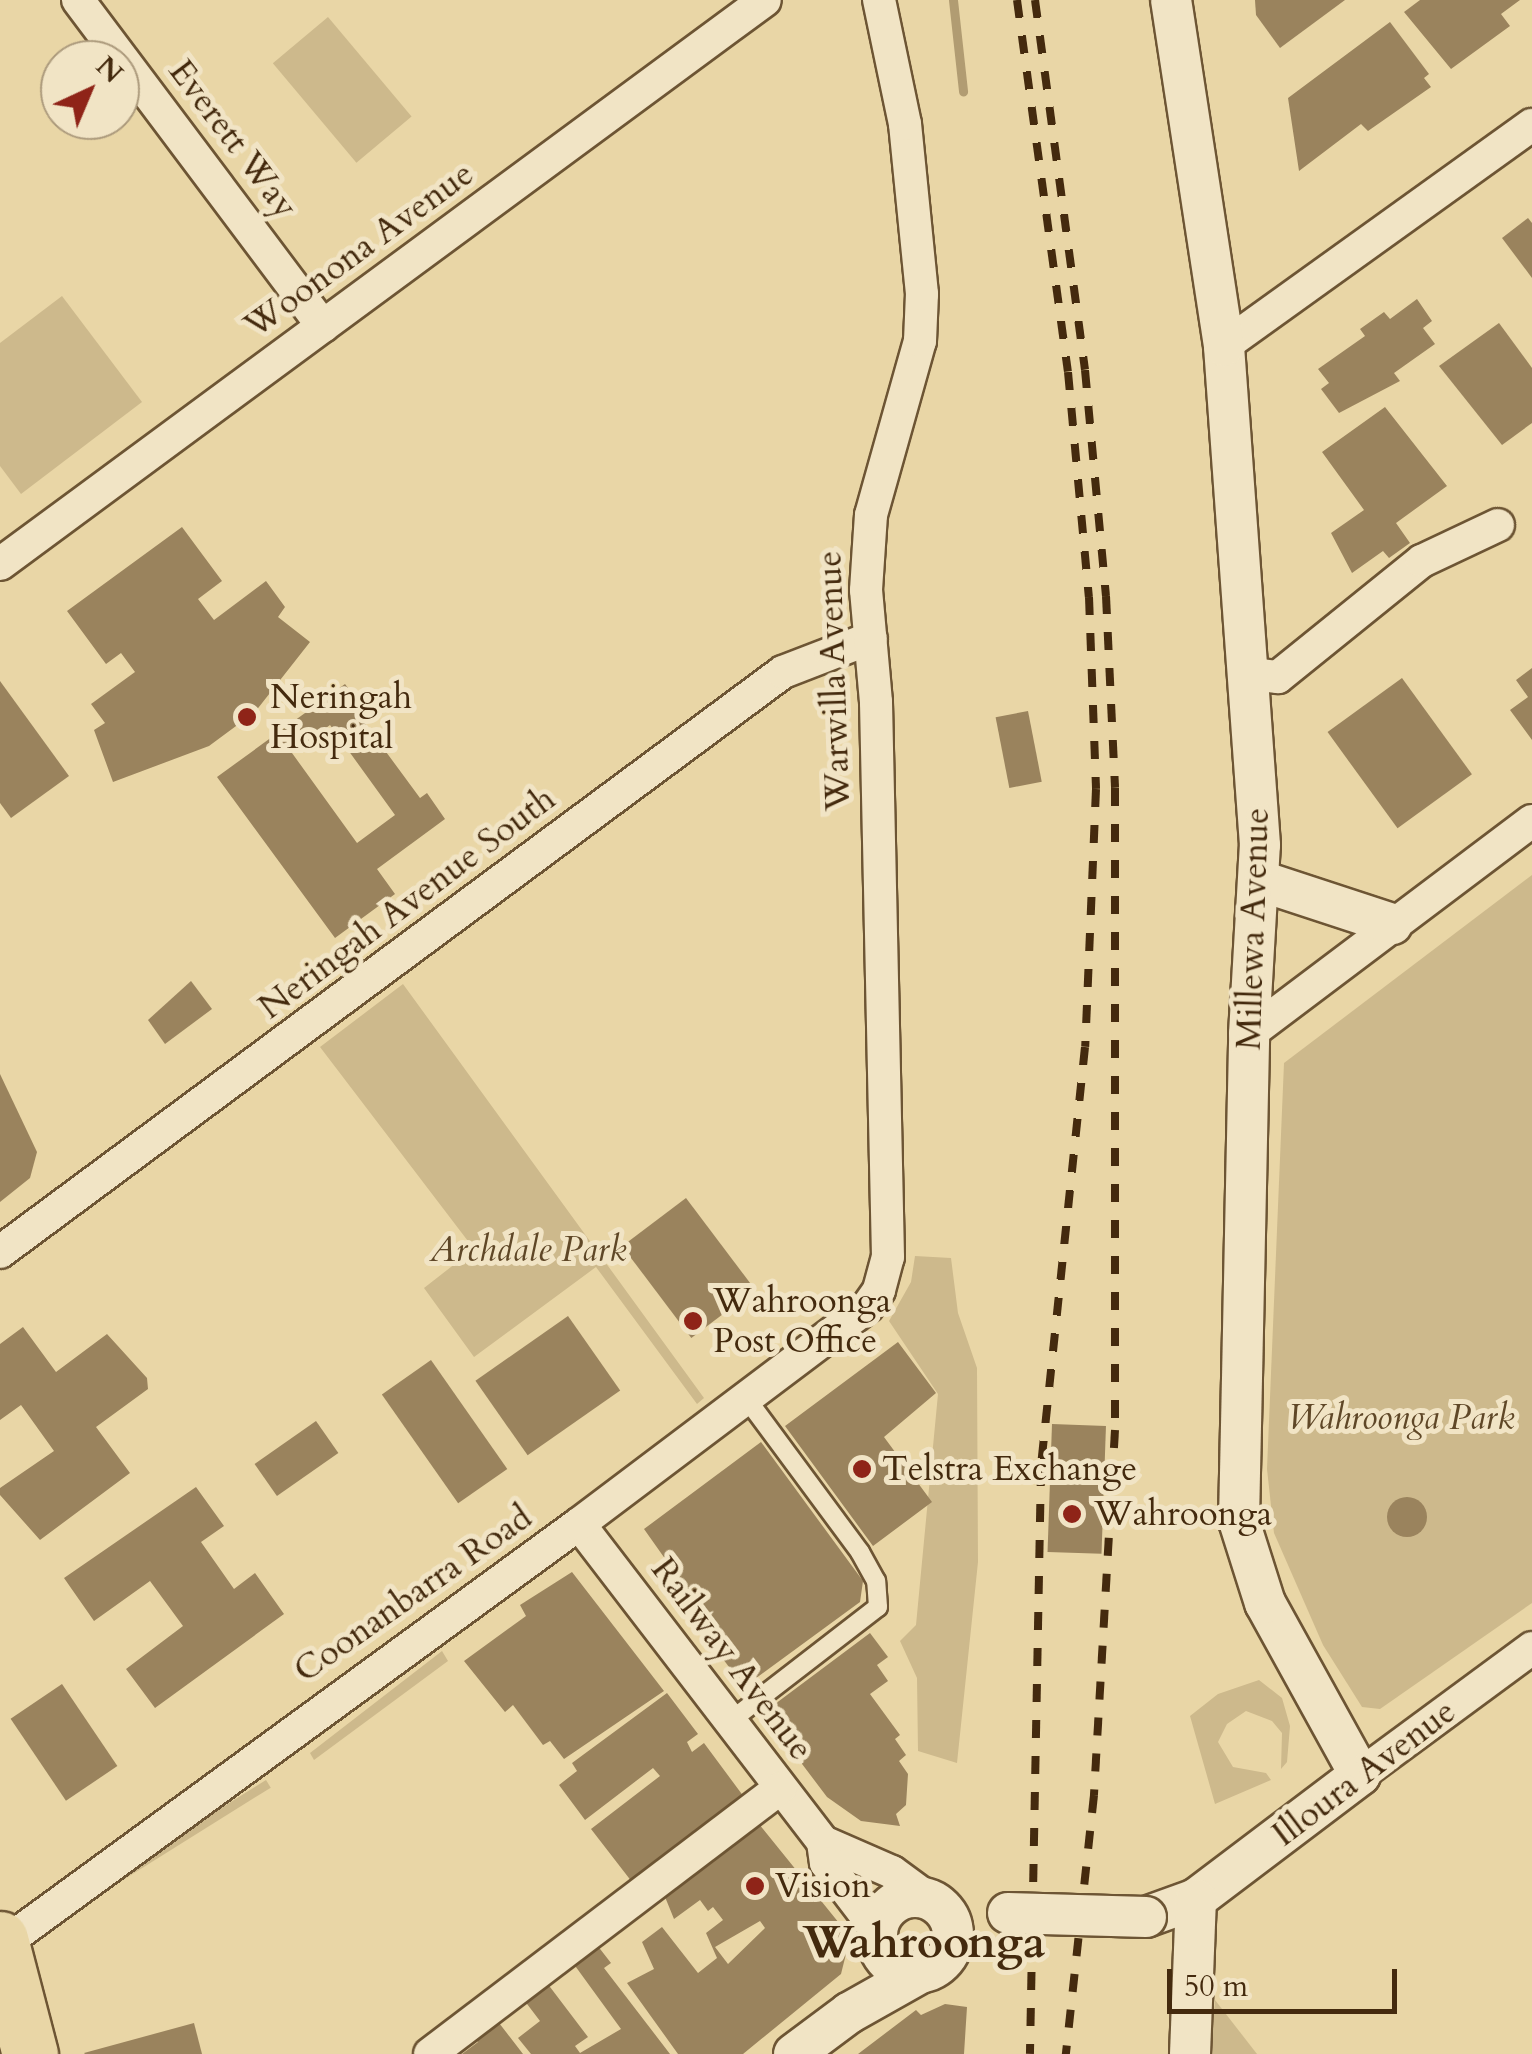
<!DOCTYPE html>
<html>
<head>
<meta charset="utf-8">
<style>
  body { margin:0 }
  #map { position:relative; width:1532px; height:2054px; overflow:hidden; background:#e9d6a6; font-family:Cardo,serif }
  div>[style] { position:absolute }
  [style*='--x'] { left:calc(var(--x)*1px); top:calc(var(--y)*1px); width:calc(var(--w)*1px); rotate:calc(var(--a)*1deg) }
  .green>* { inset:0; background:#cdb98c; transform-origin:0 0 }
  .stream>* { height:9px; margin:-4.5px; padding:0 4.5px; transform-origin:4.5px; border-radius:4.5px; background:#b19c72 }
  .building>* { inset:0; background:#9a835d; transform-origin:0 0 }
  .round { border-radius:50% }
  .roads { filter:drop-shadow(2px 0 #6d5534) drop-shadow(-2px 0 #6d5534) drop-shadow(0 2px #6d5534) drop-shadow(0 -2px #6d5534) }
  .service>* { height:18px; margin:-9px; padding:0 9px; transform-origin:9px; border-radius:9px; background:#f1e4c5 }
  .minor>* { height:32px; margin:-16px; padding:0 16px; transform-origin:16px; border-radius:16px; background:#f1e4c5 }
  .tertiary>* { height:40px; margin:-20px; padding:0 20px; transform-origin:20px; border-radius:20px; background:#f1e4c5 }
  .tertiary>.ring { margin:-20px; padding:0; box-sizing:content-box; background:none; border:40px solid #f1e4c5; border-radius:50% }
  .trunk>* { height:55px; margin:-27.5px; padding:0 27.5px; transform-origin:27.5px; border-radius:27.5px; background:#e9d6a6 }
  .rail>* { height:8px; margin-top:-4px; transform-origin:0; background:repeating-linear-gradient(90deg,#442a0e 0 18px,transparent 0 36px) }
  .bridges { filter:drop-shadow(2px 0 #6d5534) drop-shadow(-2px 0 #6d5534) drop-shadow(0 2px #6d5534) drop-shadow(0 -2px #6d5534) }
  .tertiary-bridge>* { height:40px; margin:-20px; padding:0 20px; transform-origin:20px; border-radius:20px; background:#f1e4c5 }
  .dots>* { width:28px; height:28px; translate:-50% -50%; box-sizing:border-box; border:5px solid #f1e4c5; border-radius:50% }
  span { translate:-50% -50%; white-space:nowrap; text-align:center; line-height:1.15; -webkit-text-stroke:10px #f1e4c5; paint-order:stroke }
  .street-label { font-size:35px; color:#442a0e }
  .poi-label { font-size:35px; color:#442a0e }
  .left { translate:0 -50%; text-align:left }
  .park-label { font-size:35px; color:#5f4727; font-style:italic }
  .district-label { font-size:45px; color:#442a0e; font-weight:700 }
  .north { position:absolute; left:40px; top:40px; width:100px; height:100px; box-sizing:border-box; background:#f1e4c5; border:2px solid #ac9a7c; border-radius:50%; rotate:44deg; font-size:28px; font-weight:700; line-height:40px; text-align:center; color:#442a0e }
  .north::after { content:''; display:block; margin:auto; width:35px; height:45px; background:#8f2418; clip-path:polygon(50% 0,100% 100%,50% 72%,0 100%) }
  .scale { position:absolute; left:1167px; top:1969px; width:230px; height:45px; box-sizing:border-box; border:5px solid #442a0e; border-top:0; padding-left:12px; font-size:30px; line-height:35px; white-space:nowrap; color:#442a0e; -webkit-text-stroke:8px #f1e4c5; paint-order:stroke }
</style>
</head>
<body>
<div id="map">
  <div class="green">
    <i style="left:328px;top:17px;width:130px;height:72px;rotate:50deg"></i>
    <i style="clip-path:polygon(62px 296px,142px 402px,21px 494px,0 466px,0 343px)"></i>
    <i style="clip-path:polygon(1532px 875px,1532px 1603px,1380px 1709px,1362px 1707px,1323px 1645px,1274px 1533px,1267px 1469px,1284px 1063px)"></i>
    <i style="clip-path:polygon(403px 984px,704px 1398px,697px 1404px,596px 1267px,474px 1357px,424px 1288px,474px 1249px,320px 1047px)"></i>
    <i style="clip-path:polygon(915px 1256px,951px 1258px,958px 1313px,977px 1368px,978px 1562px,957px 1763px,918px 1751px,917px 1678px,900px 1641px,916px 1625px,938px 1394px,889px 1321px,911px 1282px)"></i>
    <i style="clip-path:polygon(442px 1651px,448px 1661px,314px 1760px,310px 1753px)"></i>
    <i style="clip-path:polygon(1259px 1680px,1282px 1698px,1290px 1726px,1287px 1762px,1281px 1769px,1282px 1733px,1272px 1721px,1246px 1711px,1227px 1724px,1218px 1742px,1233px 1767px,1266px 1773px,1271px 1780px,1215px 1804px,1190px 1716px,1218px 1694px)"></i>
    <i style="left:266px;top:1780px;width:9px;height:202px;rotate:58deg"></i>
    <i style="clip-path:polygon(1215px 2000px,1257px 2054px,1211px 2054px)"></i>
  </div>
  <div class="stream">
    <i style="--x:953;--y:0;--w:92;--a:83.7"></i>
  </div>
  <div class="building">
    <i style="clip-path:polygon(1255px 0,1345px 0,1280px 48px,1256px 15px)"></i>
    <i style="clip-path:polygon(1420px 0,1520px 0,1501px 14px,1510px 26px,1451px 69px,1404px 12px)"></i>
    <i style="clip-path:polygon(1390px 22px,1429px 74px,1424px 78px,1431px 87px,1368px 131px,1361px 124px,1299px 171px,1288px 98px)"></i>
    <i style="clip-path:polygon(1528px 218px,1532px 223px,1532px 278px,1502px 238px)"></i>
    <i style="clip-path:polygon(1417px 299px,1432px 321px,1423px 328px,1435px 344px,1394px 373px,1400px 381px,1339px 413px,1321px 389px,1329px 383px,1318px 369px,1365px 336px,1360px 329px,1384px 312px,1390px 319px)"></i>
    <i style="clip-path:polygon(1499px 323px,1532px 368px,1532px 423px,1502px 445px,1439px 366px)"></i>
    <i style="clip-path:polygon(1385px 407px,1447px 486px,1396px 523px,1410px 543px,1389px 558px,1383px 551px,1352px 573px,1331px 533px,1364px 510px,1322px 452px)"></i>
    <i style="clip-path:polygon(182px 527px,222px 581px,198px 599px,214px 620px,266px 581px,285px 607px,278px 617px,310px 642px,255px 712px,209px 746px,113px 782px,94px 730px,105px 723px,91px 704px,135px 672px,121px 653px,106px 664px,67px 611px)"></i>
    <i style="clip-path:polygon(1532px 668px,1532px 740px,1510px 710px,1528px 697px,1516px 680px)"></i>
    <i style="left:1402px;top:678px;width:119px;height:92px;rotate:54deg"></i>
    <i style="clip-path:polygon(0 681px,69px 776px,11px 818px,0 803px)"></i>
    <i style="clip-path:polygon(evenodd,345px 684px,359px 702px,353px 707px,420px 798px,427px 793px,445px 819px,377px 869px,395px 894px,335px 938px,217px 777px,345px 684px,330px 725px,395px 815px,357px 843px,292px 753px,330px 725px)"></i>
    <i style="left:1028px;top:711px;width:72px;height:33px;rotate:79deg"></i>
    <i style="clip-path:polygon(191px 981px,212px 1009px,165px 1044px,148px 1020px)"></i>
    <i style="clip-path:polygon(0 1074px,37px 1152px,30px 1178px,0 1202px)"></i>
    <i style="left:686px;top:1198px;width:115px;height:80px;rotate:53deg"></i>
    <i style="left:568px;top:1316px;width:91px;height:113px;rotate:55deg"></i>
    <i style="clip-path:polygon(23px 1327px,56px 1372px,107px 1334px,147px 1378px,148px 1389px,96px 1427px,130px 1473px,40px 1540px,0 1495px,0 1488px,54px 1451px,21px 1405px,0 1420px,0 1344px)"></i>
    <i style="clip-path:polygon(898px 1342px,936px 1393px,884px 1437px,932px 1502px,873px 1546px,785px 1426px)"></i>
    <i style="left:431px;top:1360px;width:133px;height:60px;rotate:55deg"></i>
    <i style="left:316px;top:1421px;width:39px;height:75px;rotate:55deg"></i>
    <i style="left:1052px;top:1424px;width:54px;height:128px;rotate:2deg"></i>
    <i style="clip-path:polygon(761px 1442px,863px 1581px,860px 1602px,744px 1687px,675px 1595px,685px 1587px,644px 1529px)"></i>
    <i style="clip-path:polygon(196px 1487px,224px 1526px,201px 1542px,234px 1589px,255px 1573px,284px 1614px,155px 1708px,126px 1669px,183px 1626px,150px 1581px,94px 1621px,64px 1578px)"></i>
    <i class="round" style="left:1387px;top:1497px;width:40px;height:40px"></i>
    <i style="clip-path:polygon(572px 1572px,664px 1691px,564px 1759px,550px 1741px,543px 1745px,513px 1705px,505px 1712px,464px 1661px,526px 1616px,520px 1605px)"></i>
    <i style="clip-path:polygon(870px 1633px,888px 1657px,877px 1665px,888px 1681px,870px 1694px,900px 1735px,895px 1739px,906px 1755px,899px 1761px,908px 1774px,906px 1805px,896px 1814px,900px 1826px,861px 1821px,827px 1797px,793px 1752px,804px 1744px,775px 1704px)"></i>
    <i style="left:62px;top:1684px;width:99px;height:62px;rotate:56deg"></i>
    <i style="clip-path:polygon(667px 1693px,698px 1734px,687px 1742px,692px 1752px,704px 1743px,744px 1797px,632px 1882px,591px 1829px,660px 1776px,653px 1768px,585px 1820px,559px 1785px,577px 1771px,572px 1763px)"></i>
    <i style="clip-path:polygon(evenodd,759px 1824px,839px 1923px,847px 1950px,841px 1974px,743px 2054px,678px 2054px,627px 1983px,654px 1969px,642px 1942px,662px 1927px,698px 1973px,717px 1958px,706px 1933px,723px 1920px,713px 1907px,708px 1911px,700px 1900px,674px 1919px,663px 1892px,759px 1824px,760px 1921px,765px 1928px,728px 1964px,715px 1947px,760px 1921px)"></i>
    <i style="clip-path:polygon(597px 1945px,611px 1963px,604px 1968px,670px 2054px,531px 2054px,518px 2038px,540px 2021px,524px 2000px,547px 1983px,588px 2037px,575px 2046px,580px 2053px,621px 2029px,573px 1963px)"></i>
    <i style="clip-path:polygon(945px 2004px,967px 2007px,964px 2054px,858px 2054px,916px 2010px,921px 2015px)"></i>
    <i style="clip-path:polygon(496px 2019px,523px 2054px,462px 2054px,478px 2042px,474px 2036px)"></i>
    <i style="clip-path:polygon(194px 2023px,202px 2054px,85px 2054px,84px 2053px)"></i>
  </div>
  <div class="roads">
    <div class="service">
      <i style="--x:729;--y:1722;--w:188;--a:-37.7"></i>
      <i style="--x:878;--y:1607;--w:26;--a:-94"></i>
      <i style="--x:876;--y:1581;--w:33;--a:-119"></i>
      <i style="--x:860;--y:1552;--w:192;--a:-126.5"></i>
    </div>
    <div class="minor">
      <i style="--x:78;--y:0;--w:408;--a:53.1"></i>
      <i style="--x:1224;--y:346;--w:379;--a:-35.7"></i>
      <i style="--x:0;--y:564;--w:950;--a:-36.4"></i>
      <i style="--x:1252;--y:674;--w:26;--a:7"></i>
      <i style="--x:1278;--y:677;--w:185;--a:-38.9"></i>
      <i style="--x:1422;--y:561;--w:84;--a:-25.3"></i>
      <i style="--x:1249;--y:1034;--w:354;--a:-37"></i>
      <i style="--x:0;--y:1252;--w:974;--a:-36.53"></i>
      <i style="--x:783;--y:672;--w:94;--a:-21.1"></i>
      <i style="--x:579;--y:1524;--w:401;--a:52.5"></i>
      <i style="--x:823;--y:1842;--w:75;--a:23.5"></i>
      <i style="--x:892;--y:1872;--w:46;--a:36.1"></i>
      <i style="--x:1360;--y:1775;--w:214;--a:-36.4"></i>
      <i style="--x:823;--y:1842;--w:21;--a:82"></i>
      <i style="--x:826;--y:1863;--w:84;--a:52.7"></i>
      <i style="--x:2;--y:1945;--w:714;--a:-36.12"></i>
      <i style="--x:579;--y:1524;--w:362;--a:-37"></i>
      <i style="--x:868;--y:1306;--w:19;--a:-55"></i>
      <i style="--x:879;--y:1290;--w:34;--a:-75"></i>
      <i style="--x:888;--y:1257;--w:555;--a:-91.24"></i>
      <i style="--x:876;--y:702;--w:112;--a:-95.1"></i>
      <i style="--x:866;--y:590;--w:75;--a:-86.2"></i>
      <i style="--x:871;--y:515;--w:181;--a:-74.3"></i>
      <i style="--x:920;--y:341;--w:47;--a:-87.6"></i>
      <i style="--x:922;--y:294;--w:171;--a:-95.7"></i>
      <i style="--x:905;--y:124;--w:127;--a:-101.8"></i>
      <i style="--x:430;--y:2054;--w:440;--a:-37.2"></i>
    </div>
    <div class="tertiary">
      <i style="--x:1261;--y:881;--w:138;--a:18.2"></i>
      <i class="ring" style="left:877px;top:1897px;width:36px;height:36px"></i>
      <i style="--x:1146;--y:1917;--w:53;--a:-19.8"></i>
      <i style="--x:1196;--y:1899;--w:206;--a:-37.1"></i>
      <i style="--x:1360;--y:1775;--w:196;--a:-118.9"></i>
      <i style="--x:1265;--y:1603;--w:86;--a:-107.6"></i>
      <i style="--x:1239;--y:1521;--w:487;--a:-88.8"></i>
      <i style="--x:1249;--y:1034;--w:189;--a:-86.7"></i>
      <i style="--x:1260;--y:845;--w:500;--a:-94.13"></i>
      <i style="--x:1224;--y:346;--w:350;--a:-98.7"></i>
      <i style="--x:794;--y:2054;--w:69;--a:-36.7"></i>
      <i style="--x:849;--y:2013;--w:81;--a:-29.4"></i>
      <i style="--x:1190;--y:2054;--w:155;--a:-87.8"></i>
    </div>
    <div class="trunk">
      <i style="--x:0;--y:1939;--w:119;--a:75.4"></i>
    </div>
  </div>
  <div class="rail">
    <i style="--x:1017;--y:0;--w:375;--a:82.2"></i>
    <i style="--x:1068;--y:372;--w:226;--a:84.7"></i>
    <i style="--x:1089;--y:597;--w:192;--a:87.9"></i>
    <i style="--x:1096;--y:789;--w:258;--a:92.4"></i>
    <i style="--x:1085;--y:1047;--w:423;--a:96"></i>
    <i style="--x:1041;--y:1468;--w:586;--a:91.08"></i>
    <i style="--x:1035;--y:0;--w:373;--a:82.3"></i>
    <i style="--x:1085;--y:370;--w:227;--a:84.7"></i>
    <i style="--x:1106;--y:596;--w:192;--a:87.3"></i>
    <i style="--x:1115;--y:788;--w:642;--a:90"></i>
    <i style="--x:1115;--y:1430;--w:366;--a:93.3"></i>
    <i style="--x:1094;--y:1795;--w:261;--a:96.2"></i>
  </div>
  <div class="bridges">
    <div class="tertiary-bridge">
      <i style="--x:1008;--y:1913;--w:138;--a:1.7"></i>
    </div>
  </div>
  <div class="dots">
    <i style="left:247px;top:717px;background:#8f2418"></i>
    <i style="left:693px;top:1321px;background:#8f2418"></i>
    <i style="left:862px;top:1469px;background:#8f2418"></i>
    <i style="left:1072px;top:1514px;background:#8f2418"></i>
    <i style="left:755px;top:1886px;background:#8f2418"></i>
  </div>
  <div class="street-label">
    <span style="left:233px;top:139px;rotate:53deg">Everett Way</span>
    <span style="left:359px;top:250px;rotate:-36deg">Woonona Avenue</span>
    <span style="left:834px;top:681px;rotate:-92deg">Warwilla Avenue</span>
    <span style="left:407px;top:903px;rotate:-37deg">Neringah Avenue South</span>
    <span style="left:1253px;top:929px;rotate:-88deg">Millewa Avenue</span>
    <span style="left:413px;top:1594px;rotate:-35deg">Coonanbarra Road</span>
    <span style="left:732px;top:1659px;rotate:53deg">Railway Avenue</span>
    <span style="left:1364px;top:1773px;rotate:-37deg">Illoura Avenue</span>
  </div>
  <div class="poi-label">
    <span class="left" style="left:270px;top:717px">Neringah<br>Hospital</span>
    <span class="left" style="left:713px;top:1321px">Wahroonga<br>Post Office</span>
    <span class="left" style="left:882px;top:1469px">Telstra Exchange</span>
    <span class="left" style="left:1094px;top:1514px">Wahroonga</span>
    <span class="left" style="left:775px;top:1886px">Vision</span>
  </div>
  <div class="park-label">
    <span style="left:528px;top:1250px">Archdale Park</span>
    <span style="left:1401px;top:1418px">Wahroonga Park</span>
  </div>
  <div class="district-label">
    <span style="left:924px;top:1943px">Wahroonga</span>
  </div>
  <div class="north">N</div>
  <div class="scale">50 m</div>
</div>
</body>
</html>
